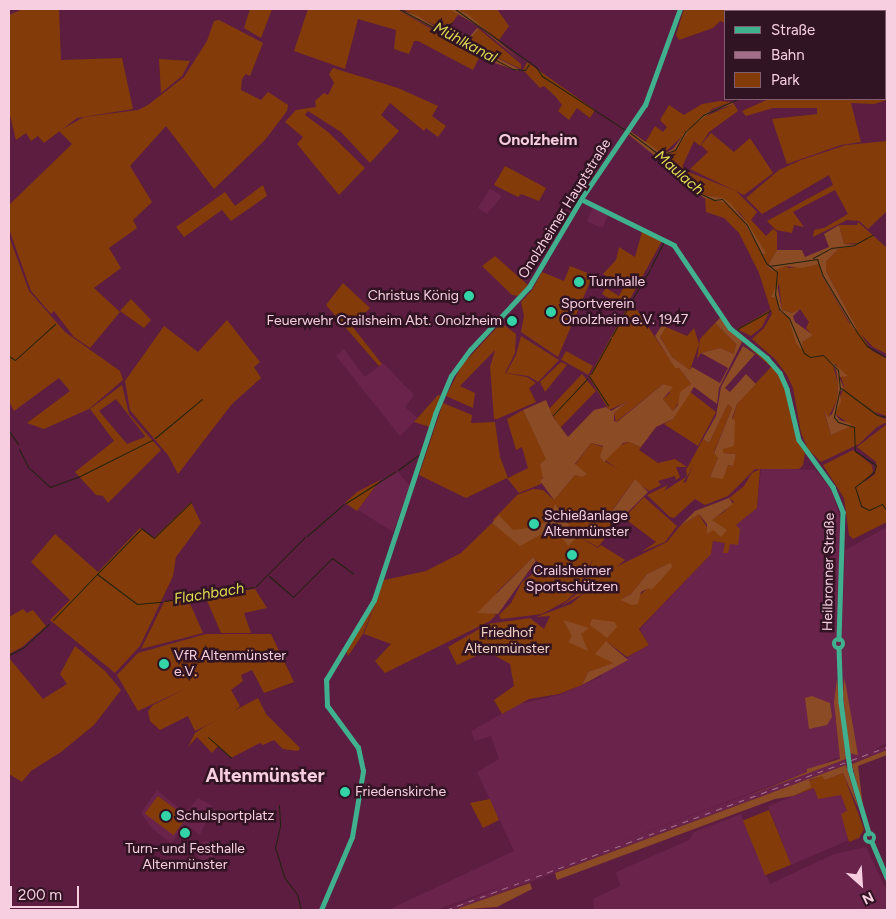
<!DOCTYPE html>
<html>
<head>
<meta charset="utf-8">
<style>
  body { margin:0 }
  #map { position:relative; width:896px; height:919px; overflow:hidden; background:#5c1d40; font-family:Figtree,sans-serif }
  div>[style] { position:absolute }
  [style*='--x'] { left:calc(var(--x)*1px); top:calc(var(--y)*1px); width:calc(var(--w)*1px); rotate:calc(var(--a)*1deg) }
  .built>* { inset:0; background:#6a234b; transform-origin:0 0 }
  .round { border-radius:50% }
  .green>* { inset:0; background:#833c09; transform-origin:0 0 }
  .forest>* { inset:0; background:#8b4b25 }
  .stream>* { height:1px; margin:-0.5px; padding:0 0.5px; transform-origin:0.5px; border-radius:0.5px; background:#22220f }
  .secondary>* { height:4.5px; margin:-2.25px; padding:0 2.25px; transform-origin:2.25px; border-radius:2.25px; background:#40b08e }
  .secondary>.ring { margin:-2.25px; padding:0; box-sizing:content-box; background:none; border:4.5px solid #40b08e; border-radius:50% }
  .rail>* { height:1px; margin-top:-0.5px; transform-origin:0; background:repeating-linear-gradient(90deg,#a26e89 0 6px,transparent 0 12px) }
  .secondary-bridge>* { height:4.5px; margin:-2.25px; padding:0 2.25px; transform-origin:2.25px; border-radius:2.25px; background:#40b08e }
  .dots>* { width:14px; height:14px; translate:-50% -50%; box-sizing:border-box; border:2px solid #311423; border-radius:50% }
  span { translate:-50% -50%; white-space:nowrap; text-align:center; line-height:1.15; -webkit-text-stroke:5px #311423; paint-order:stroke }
  .street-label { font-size:14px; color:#f6cee0 }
  .poi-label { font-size:14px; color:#f6cee0 }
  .left { translate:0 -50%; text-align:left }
  .right { translate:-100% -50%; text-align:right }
  .park-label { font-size:14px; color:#efd1c2 }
  .water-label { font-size:15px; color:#dddd52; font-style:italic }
  .quarter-label { font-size:16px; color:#f6cee0; font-weight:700 }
  .district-label { font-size:19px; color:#f6cee0; font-weight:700 }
  .frame { position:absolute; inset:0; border:10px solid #f6cee0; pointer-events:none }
  .legend { position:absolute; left:724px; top:10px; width:162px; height:90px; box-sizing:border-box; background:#311423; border:1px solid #805e6f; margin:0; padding:6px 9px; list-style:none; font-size:15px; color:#f6cee0 }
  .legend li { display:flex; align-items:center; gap:10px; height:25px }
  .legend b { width:25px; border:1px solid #805e6f }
  .north { position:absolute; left:836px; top:859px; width:50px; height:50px; -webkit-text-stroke:4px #311423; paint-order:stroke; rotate:154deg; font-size:14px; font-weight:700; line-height:20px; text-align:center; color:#f6cee0 }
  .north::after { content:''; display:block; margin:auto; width:18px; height:22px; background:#f6cee0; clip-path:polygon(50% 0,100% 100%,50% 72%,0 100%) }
  .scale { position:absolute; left:10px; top:886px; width:69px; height:22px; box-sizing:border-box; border:2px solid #f6cee0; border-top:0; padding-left:6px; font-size:15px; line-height:18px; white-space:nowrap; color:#f6cee0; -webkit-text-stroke:4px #311423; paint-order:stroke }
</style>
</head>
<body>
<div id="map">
  <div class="built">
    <i style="clip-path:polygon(490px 188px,502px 196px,487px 214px,478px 208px)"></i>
    <i style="left:593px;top:206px;width:17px;height:17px;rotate:21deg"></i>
    <i style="clip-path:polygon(344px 349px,365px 377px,383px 363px,414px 395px,405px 407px,418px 418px,400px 436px,336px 356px)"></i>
    <i style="clip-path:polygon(evenodd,761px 468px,815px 470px,832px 490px,842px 526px,838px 635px,841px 645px,845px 550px,887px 527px,887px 743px,872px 751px,887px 746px,887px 750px,853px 763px,852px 759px,847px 759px,846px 765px,454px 910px,443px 910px,506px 885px,436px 910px,388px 910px,514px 851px,477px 772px,499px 759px,491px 736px,475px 741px,471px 731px,519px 704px,559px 695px,601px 677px,602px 672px,649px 645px,640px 629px,711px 554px,713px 541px,725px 543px,724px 551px,736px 525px,757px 508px,761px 468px,836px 758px,843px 760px,594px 851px,807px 772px,836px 758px)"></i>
    <i style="clip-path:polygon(397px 471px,410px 486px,393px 532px,358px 510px,380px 480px)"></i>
    <i style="clip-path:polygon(814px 788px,819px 799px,841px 794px,847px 812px,844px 815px,849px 840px,791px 865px,768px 806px)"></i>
    <i style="clip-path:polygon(157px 790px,185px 813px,198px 798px,213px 806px,200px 835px,185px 824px,171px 844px,152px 828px,141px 813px)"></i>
    <i style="clip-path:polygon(741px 814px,770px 884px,834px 854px,866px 847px,887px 891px,887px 910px,594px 910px,593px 899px,620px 886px,616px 872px,689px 840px,694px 832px)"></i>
    <i class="round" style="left:196px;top:841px;width:20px;height:20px"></i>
  </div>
  <div class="green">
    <i style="clip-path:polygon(23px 9px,59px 9px,61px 60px,122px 58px,133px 109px,77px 118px,44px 143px,38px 136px,31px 141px,26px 133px,16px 140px,9px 111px,9px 15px)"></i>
    <i style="clip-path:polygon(250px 9px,272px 9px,261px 38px,244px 28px)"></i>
    <i style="clip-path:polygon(308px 9px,396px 9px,480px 56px,473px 70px,418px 41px,414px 41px,409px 54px,394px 49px,396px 30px,358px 19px,345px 69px,294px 51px)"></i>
    <i style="clip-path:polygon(402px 9px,448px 9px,459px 13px,447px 31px)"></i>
    <i style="clip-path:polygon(459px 9px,497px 9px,509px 26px,499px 40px)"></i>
    <i style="clip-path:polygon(684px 9px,746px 9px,725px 11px,725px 23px,720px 21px,713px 28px,679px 40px,676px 35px)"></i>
    <i style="clip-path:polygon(867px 9px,887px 9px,887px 100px,874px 104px,851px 103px,861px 142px,841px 145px,787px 164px,772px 119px,817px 114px,817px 108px,773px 108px,746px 116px,742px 111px,769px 99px,885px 99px,885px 11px,866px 11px)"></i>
    <i style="clip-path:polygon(219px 20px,263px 43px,250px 76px,246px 74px,242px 79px,241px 90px,261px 100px,268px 92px,288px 105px,287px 111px,265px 140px,214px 189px,166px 126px,130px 166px,152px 202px,133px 220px,137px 228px,109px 248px,121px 268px,94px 288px,120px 312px,90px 348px,74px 337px,54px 311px,51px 314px,31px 291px,9px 229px,9px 205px,72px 144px,59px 131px,84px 117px,138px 110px,148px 105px,184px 77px,207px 41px,214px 21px)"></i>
    <i style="clip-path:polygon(479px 29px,521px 64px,521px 69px,469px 44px,468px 41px)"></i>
    <i style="clip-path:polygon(159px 59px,190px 61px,182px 76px,161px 93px)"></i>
    <i style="clip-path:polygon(527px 62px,595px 110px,590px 118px,577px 108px,569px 120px,558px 111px,562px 105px,555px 96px,544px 86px,540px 88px,523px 70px)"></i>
    <i style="clip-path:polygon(333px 68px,398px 88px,438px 106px,432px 116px,446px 126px,438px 137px,426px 128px,424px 131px,390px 103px,381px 115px,399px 131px,370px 163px,341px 132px,308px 111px,305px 115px,328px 132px,365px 168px,339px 195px,297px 144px,303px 137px,285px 122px,296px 110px,316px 107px,315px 101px,324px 93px,328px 95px,334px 83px,329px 74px)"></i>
    <i style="clip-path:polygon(720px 101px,731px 102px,712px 109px,663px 154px,645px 143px,655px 126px,663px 132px,667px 127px,660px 120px,669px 105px,684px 115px,702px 104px)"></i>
    <i style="clip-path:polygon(734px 104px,738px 111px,709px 132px,700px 146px,694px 141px,682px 167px,686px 169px,679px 172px,665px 158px,676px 150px,687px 131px,704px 117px)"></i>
    <i style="clip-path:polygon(711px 133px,734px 152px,750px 138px,773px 173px,744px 195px,690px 169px,708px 152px,701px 145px)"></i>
    <i style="clip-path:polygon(887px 141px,887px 211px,868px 229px,859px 221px,847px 220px,813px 237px,814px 230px,824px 228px,848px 214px,835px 190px,793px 212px,804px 227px,794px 225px,792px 233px,776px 230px,767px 221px,833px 185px,829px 175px,762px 214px,746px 198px,779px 170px,801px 160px,846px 145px)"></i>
    <i style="clip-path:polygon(505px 166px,546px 188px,539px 201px,521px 194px,518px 197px,494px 185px)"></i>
    <i style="clip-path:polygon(evenodd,686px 171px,736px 191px,757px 212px,751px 220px,766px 236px,773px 229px,777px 232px,777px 250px,767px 267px,773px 271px,785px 265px,789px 268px,819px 264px,822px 276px,849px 323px,857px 329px,826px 271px,826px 262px,838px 249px,858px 243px,844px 244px,839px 225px,857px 225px,858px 222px,887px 248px,887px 354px,873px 347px,861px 334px,871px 350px,887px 359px,887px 416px,875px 412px,862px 402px,882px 418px,887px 419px,887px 422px,877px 427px,859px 444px,821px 462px,808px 449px,801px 433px,793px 388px,787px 375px,775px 359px,752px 339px,764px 328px,772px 314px,759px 273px,739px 233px,724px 218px,706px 212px,705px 198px,726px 203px,744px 223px,763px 255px,765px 253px,741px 214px,721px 198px,703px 195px,688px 183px,680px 174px,686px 171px,779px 284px,782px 310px,792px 313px,800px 309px,809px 322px,806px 328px,812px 335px,802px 342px,796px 339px,788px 317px,779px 311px,776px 298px,772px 297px,779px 284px,686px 171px,836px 364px,844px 386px,835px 414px,845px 421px,840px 430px,831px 435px,824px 411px,828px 418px,837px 400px,838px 383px,833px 366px,836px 364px)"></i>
    <i style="clip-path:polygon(263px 185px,267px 196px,231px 221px,222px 210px,184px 237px,176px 227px,225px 192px,235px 206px)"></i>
    <i style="clip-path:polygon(643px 228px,663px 239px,625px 308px,602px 294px,606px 288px,619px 296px,624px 287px,603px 274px,616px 260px,619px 247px,635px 257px)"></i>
    <i style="clip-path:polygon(9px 236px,29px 291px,65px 332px,120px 371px,123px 380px,89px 409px,44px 429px,27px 423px,70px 391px,59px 378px,14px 411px,9px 401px)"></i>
    <i style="clip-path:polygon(495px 256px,528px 285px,519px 296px,512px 295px,482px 266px)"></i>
    <i style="clip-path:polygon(570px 266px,593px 275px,558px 357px,521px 332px,524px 316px,521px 302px,532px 290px,542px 272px,564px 281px)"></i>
    <i style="clip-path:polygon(343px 283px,370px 308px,352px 326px,382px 364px,379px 366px,326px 305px)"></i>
    <i style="clip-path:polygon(131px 299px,151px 320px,144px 328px,120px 311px)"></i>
    <i style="clip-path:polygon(631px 301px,675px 367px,679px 368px,691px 384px,673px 411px,663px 399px,670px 393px,663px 384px,616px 422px,614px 413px,629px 401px,609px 410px,589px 377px)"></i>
    <i style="clip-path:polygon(770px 310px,762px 327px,751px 336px,737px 329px)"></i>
    <i style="clip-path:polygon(227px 320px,260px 362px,254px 367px,261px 378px,232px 404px,178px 474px,168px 455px,130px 410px,125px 381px,164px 326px,198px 352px)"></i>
    <i style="clip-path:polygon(501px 323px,516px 334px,515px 353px,505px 373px,527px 377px,536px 383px,529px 388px,536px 402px,497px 419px,494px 419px,490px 367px,495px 350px,460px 386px,475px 393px,473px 408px,446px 396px,462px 365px)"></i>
    <i style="clip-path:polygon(715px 323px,736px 344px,734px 354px,720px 348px,701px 353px,697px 359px,700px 339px)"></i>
    <i style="clip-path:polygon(666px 327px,687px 336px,694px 328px,699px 344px,690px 370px,672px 357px,662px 340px,660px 336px)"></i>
    <i style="clip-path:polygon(521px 336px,559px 360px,538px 382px,528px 376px,506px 373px,516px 355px)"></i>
    <i style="clip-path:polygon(745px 344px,765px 358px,783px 381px,793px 426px,805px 453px,803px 465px,799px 469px,755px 469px,728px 496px,705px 505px,695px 499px,674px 518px,670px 517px,647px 495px,668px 485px,664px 491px,686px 477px,683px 483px,686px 482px,694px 463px,687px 477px,686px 470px,703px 439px,709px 443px,728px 404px,732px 408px,714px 452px,718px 458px,710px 477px,728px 465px,732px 466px,736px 454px,723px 453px,723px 449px,737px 404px,771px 367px)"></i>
    <i style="left:566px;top:351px;width:31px;height:10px;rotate:29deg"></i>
    <i style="clip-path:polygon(561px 362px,567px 365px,545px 392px,540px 382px)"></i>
    <i style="clip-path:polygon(582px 374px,596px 391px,560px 428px,549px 409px)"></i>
    <i style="clip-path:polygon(evenodd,122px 385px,129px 414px,161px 450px,108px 503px,103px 496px,96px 495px,75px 472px,114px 441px,90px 409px,122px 385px,116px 399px,145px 436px,145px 437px,127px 444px,99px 411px,116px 399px)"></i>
    <i style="clip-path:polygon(689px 391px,716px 412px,698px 446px,664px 424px,673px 419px)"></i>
    <i style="clip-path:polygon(438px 395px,441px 396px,430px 427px,414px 422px)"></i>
    <i style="clip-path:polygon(443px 403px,472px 415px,471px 423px,495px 422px,500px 457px,508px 478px,528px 468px,522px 447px,516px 450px,507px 419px,523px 410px,547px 459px,541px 484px,519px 493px,507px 478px,466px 498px,419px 475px)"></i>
    <i style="clip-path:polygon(887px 424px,887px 522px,853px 539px,849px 535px,844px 498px,823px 465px,853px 450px,872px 465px,873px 472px,864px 482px,870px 478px,875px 474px,876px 462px,857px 447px)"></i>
    <i style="clip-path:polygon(629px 442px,641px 447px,639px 450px,658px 463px,675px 459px,687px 467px,676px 467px,680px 477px,676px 480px,675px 476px,658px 481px,661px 485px,649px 491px,605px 460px,618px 446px)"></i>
    <i style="clip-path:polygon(591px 443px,603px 447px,601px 459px,635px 479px,607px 517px,617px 523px,598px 547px,577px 536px,598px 548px,601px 545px,625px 560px,581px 595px,561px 606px,579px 592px,594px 557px,577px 591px,566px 601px,542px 614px,501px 619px,499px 615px,511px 603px,522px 582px,542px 567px,533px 557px,497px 592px,493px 613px,496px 615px,490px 621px,385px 673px,375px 661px,391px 644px,364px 634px,384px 580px,426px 571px,461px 553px,492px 523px,521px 545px,493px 520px,517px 495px,533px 489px,543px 490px,554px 500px,575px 475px,582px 477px,575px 465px)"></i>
    <i style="clip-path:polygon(evenodd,760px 469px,757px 508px,736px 525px,740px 529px,738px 545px,730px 544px,728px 553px,723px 553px,725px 543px,713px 541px,711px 554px,639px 629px,649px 645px,627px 657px,606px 641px,614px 663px,588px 672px,582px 685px,559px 694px,529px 699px,502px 714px,494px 700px,514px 686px,510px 664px,487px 651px,457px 665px,448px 647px,488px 624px,530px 618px,544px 629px,550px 616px,536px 617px,571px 604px,616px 567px,667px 542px,680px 526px,699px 514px,708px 529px,713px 530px,711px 520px,724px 512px,734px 502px,729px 498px,744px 486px,752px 473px,760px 469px,666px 565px,673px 566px,651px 589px,649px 587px,640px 595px,621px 599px,631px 594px,647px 574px,666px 565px)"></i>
    <i style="clip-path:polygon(380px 480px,357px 511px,345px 503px,357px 492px)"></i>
    <i style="clip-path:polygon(413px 488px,374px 606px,363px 634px,348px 656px,346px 651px,370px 612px)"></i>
    <i style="clip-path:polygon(644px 497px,677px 526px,665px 542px,641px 552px,656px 542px,624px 518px)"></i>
    <i style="clip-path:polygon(191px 502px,201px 523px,176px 557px,173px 576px,140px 646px,115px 673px,50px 620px,70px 600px,31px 562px,55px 534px,98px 572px,140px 528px,154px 538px)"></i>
    <i style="clip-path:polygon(255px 589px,267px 608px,244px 613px,251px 633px,221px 633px,205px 596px)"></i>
    <i style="clip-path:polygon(188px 599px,203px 633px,141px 649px,164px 602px)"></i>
    <i style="clip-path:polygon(23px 609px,27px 613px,33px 610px,46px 626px,22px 647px,9px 654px,9px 617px)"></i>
    <i style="clip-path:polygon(206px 634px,271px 634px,294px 682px,264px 693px,252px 670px,241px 675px,243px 681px,231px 690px,240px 706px,232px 713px,195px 731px,188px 716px,160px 730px,150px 721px,148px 711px,153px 705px,187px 688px,138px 711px,117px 675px,138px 653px)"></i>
    <i style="clip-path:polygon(75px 646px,105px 671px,121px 690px,94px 725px,61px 752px,31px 771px,22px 782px,9px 774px,9px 658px,43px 699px,67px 684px,60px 674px)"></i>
    <i style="clip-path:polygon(258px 698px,266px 714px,300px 748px,298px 751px,283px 749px,274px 740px,263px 745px,260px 743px,231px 758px,218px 746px,212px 753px,197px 737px,188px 747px,195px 733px,204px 727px)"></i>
    <i style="clip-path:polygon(843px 773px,864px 829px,859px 838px,849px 842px,841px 814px,847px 811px,841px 795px,818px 799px,814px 788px,793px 796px,809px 781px,823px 775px,825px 780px)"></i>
    <i style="left:158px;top:796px;width:36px;height:22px;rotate:37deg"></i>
    <i style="clip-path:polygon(490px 799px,499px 820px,483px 828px,470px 803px)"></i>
    <i style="left:769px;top:810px;width:59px;height:28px;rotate:68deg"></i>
  </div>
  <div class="forest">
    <i style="clip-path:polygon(396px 9px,416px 15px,441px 30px,447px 31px,449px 25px,466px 41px,477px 28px,479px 29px,468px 41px,469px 44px,519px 69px,518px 71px,484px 59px,468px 46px)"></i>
    <i style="clip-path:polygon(449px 9px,458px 9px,470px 16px,523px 63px,478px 26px)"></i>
    <i style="clip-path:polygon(731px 102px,734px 104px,713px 111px,691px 127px,676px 150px,665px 157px,679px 172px,677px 174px,628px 134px,630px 131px,663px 154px,673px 149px,686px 131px,704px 114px)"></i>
    <i style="clip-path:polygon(689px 182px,703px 195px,723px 198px,730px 203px,749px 225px,766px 253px,763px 255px,744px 223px,726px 203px,704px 198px,687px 184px)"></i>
    <i style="clip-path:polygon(839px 225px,844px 244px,859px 245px,838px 249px,826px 262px,826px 271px,854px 323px,857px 329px,854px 330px,822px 276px,819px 264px,802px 268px,785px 266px,773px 271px,767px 267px,777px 250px,802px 250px,805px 257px,829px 247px,824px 234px)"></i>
    <i style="clip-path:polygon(777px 284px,782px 310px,792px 313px,800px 309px,793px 316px,795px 322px,813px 335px,802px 342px,803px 348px,800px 349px,796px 343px,788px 317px,779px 311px,776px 298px,771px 297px)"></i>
    <i style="clip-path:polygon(721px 317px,742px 342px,719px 388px,717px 404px,694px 387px,673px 419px,656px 427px,641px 447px,629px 442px,623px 443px,604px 462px,600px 457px,603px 446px,591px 443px,575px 464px,587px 474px,582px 477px,575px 475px,554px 500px,540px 481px,543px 478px,540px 464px,546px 459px,523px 410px,546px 400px,553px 417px,568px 437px,594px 410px,606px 407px,611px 411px,630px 400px,614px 413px,614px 421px,617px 422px,663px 384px,673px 387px,663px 399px,673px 411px,678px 405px,680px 392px,691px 384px,679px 368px,675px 368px,655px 336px,662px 325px,666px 327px,660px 337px,672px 357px,690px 370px,692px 367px,720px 383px,728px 368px,701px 353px,720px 348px,734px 354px,736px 344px,715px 323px)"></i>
    <i style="clip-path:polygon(743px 346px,755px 354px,725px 388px,730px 392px,746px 374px,756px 384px,737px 404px,732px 418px,735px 421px,734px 446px,723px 449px,723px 453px,736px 454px,733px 466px,728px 465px,723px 479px,710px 477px,718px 458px,714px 453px,732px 408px,728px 404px,709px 443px,703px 439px,716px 416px,721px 387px)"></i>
    <i style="clip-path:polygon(829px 360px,848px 376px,839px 377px,844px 388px,840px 392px,841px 402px,835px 414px,840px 420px,853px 425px,831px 435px,824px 410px,828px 417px,832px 414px,837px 400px,838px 383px,836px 370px)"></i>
    <i style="clip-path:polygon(635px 479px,648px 492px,617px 523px,607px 518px)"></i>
    <i style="clip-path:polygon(729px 498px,733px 504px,712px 520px,727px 530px,721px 537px,713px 530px,707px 534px,707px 524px,699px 514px,680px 526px,695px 511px)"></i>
    <i style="clip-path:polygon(555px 504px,577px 537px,568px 546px,562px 537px,571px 530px,568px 526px,559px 534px,551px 529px,520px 546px,492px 523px,499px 515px,513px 530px,536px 527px,549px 520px)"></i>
    <i style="clip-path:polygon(533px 557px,536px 561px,498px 614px,477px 613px)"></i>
    <i style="clip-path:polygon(670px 563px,673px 566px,660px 581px,651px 590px,649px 588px,641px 592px,638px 604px,632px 605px,620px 600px,631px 594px,647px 574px)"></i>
    <i style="clip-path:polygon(592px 619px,615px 622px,617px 627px,607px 638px,590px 625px)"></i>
    <i style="clip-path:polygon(563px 620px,589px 628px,581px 634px,588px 651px,568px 642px,572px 636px)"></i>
    <i style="clip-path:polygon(606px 641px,628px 660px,582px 685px,588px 672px,613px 663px,595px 654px)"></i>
    <i style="clip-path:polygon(844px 678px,846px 686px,858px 755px,849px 753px,843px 694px)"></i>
    <i style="clip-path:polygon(837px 679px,846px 759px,745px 797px,807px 772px,807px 769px,840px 759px,834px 702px)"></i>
    <i style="clip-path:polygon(812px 696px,830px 703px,832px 717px,827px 725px,809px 729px,805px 698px)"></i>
    <i style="clip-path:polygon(887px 750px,887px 755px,858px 766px,864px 814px,852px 764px)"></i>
    <i style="clip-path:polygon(846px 765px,859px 810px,843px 773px,825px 780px,822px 776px,809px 780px,811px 787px,793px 796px,775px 799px,557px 880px,555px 873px)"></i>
    <i style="clip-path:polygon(530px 883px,532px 889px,497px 907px,454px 910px)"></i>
  </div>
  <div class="stream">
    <i style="--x:399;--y:9;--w:129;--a:27.8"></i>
    <i style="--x:513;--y:69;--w:12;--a:5"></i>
    <i style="--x:525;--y:70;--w:7;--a:-56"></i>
    <i style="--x:455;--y:9;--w:100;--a:35.6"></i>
    <i style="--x:536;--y:67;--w:11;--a:56"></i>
    <i style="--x:542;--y:76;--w:99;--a:33"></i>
    <i style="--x:818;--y:9;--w:4;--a:34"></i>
    <i style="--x:785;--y:11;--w:5;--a:-22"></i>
    <i style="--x:847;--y:11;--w:3;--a:-45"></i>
    <i style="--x:864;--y:11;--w:2;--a:-63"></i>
    <i style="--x:629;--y:132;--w:40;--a:37"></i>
    <i style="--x:661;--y:156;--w:51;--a:45"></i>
    <i style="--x:697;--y:192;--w:19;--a:25"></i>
    <i style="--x:714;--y:200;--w:8;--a:-7"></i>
    <i style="--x:722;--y:199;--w:36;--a:46"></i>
    <i style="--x:747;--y:225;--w:42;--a:63.4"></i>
    <i style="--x:766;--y:263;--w:14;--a:39"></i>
    <i style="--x:777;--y:272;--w:22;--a:95"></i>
    <i style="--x:775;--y:294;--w:16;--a:75"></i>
    <i style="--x:779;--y:309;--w:13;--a:42"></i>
    <i style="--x:789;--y:318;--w:38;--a:67"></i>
    <i style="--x:804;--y:353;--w:7;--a:34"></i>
    <i style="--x:810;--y:357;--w:13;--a:-9"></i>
    <i style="--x:823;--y:355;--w:21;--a:45"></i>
    <i style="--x:838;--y:370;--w:18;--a:84"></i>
    <i style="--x:840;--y:388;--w:30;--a:102"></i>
    <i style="--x:834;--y:417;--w:6;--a:51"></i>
    <i style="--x:838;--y:422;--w:17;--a:17"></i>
    <i style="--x:854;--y:427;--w:24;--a:88"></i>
    <i style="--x:855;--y:451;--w:25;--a:34"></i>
    <i style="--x:876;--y:465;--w:7;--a:106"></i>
    <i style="--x:874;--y:472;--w:24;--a:142"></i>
    <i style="--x:855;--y:487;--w:20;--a:72"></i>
    <i style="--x:861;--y:506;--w:9;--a:27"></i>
    <i style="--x:869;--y:510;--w:14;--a:-25"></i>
    <i style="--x:882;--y:504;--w:9;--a:54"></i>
    <i style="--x:661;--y:155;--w:15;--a:-20"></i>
    <i style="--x:675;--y:150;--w:21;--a:-61"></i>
    <i style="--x:685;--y:132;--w:25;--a:-43"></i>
    <i style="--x:703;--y:115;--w:38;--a:-25"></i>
    <i style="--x:813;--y:258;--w:21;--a:-29"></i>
    <i style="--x:831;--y:248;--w:23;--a:-7"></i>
    <i style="--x:854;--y:245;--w:21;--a:-29"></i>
    <i style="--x:769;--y:266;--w:49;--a:-8.3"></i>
    <i style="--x:817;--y:259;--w:18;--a:71"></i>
    <i style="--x:823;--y:276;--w:64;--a:59"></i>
    <i style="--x:856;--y:331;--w:19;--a:54"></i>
    <i style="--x:867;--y:346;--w:23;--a:31"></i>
    <i style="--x:651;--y:267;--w:29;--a:-63"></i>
    <i style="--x:631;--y:301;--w:37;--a:-59"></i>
    <i style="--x:737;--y:329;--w:38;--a:-29"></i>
    <i style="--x:612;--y:336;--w:38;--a:-61"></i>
    <i style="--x:9;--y:356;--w:7;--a:34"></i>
    <i style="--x:15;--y:360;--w:54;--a:-42"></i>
    <i style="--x:591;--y:374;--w:41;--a:-60.9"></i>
    <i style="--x:589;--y:376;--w:35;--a:57"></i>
    <i style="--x:841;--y:388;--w:45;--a:36.9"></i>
    <i style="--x:877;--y:415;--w:10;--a:11"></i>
    <i style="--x:553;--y:415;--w:50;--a:-46.6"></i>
    <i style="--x:9;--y:431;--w:16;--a:55"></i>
    <i style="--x:155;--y:438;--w:61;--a:-39.7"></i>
    <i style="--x:19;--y:449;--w:20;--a:63"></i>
    <i style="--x:28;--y:467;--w:30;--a:42"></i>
    <i style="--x:50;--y:487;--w:30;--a:-20"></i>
    <i style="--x:78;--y:477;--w:83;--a:-26.6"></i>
    <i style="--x:398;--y:470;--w:26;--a:-36"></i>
    <i style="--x:346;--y:503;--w:59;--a:-32.6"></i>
    <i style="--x:141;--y:528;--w:16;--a:38"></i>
    <i style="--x:154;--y:538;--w:52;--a:-44.2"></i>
    <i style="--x:307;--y:536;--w:49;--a:-40.9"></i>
    <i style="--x:97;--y:574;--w:62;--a:-45.7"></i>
    <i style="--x:269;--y:576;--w:32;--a:41"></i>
    <i style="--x:293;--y:597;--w:55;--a:-45"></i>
    <i style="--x:332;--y:558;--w:26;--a:36"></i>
    <i style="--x:256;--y:586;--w:69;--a:-45"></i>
    <i style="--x:164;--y:601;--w:91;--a:-8.8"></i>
    <i style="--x:53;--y:620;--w:64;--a:-46.3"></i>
    <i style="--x:97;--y:574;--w:50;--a:36.9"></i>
    <i style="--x:137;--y:604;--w:25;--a:-5"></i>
    <i style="--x:9;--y:655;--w:17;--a:-28"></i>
    <i style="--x:24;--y:647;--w:34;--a:-43"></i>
    <i style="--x:208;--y:737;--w:31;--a:42"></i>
    <i style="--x:279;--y:805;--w:21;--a:87"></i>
    <i style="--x:280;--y:826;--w:22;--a:103"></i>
    <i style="--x:275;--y:847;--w:31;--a:73"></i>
    <i style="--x:284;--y:877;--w:21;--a:53"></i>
    <i style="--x:297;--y:894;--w:16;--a:76"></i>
  </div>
  <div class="secondary">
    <i style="--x:581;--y:199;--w:104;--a:26.3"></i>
    <i style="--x:674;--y:245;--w:100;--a:56"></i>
    <i style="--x:730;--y:328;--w:48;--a:39"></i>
    <i style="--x:767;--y:358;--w:20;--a:49"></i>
    <i style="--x:780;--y:373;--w:17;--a:66"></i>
    <i style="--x:787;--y:389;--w:52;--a:76.8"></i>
    <i style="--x:799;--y:440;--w:58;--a:54.1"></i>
    <i style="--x:833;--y:487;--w:27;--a:68"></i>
    <i style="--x:843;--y:512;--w:127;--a:91.8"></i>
    <i class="ring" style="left:834.5px;top:639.5px;width:4.5px;height:4.5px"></i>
    <i style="--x:839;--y:648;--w:54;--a:87.9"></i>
    <i style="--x:841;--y:702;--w:52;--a:82.3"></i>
    <i style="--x:850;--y:769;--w:67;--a:73.5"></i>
    <i class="ring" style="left:865px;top:833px;width:5.5px;height:5.5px"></i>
    <i style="--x:872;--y:842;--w:39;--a:67"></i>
    <i style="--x:321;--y:910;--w:79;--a:-67"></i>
    <i style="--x:352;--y:837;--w:67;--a:-80.5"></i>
    <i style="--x:363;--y:771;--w:24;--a:-102"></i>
    <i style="--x:358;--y:748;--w:52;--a:-126.4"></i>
    <i style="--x:327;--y:706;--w:26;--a:-92"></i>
    <i style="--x:326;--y:680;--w:93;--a:-59"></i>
    <i style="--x:374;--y:600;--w:196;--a:-71.8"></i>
    <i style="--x:435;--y:414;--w:41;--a:-67.2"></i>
    <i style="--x:451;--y:376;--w:32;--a:-54"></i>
    <i style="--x:470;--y:350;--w:86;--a:-46.9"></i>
    <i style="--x:529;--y:287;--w:102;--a:-59.4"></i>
    <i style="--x:581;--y:199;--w:114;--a:-55.8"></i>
    <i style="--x:645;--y:105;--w:102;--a:-70"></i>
  </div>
  <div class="rail">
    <i style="--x:446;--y:910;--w:470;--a:-20.3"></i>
  </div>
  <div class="secondary-bridge">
    <i style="--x:848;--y:754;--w:15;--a:82"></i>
  </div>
  <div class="dots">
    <i style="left:579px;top:282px;background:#33d4a8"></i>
    <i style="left:469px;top:296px;background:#33d4a8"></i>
    <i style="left:551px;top:312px;background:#33d4a8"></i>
    <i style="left:512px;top:321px;background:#33d4a8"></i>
    <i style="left:534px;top:524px;background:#33d4a8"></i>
    <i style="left:572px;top:555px;background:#33d4a8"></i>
    <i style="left:164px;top:664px;background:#33d4a8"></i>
    <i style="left:345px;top:792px;background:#33d4a8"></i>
    <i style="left:166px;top:816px;background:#33d4a8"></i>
    <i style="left:185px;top:833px;background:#33d4a8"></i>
  </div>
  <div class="street-label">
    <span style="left:565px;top:209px;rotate:-58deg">Onolzheimer Hauptstraße</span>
    <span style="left:829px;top:572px;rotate:-89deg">Heilbronner Straße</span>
  </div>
  <div class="poi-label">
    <span class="left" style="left:589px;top:282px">Turnhalle</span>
    <span class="right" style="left:459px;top:296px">Christus König</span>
    <span class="left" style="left:561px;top:312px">Sportverein<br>Onolzheim e.V. 1947</span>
    <span class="right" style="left:502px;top:321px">Feuerwehr Crailsheim Abt. Onolzheim</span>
    <span class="left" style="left:544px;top:524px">Schießanlage<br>Altenmünster</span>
    <span style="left:572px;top:579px">Crailsheimer<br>Sportschützen</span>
    <span class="left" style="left:174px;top:664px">VfR Altenmünster<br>e.V.</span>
    <span class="left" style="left:355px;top:792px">Friedenskirche</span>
    <span class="left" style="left:176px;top:816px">Schulsportplatz</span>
    <span style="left:185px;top:857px">Turn- und Festhalle<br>Altenmünster</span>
  </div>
  <div class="park-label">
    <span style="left:507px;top:641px">Friedhof<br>Altenmünster</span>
  </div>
  <div class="water-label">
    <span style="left:465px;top:43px;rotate:28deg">Mühlkanal</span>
    <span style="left:679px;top:173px;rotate:41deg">Maulach</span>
    <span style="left:209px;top:594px;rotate:-9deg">Flachbach</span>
  </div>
  <div class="quarter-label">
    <span style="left:538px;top:140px">Onolzheim</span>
  </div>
  <div class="district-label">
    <span style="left:265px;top:776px">Altenmünster</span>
  </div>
  <div class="frame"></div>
  <ul class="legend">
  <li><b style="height:6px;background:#40b08e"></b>Straße</li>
  <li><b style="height:6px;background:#a26e89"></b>Bahn</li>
  <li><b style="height:14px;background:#833c09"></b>Park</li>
  </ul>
  <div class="north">N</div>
  <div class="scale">200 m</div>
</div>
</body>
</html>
